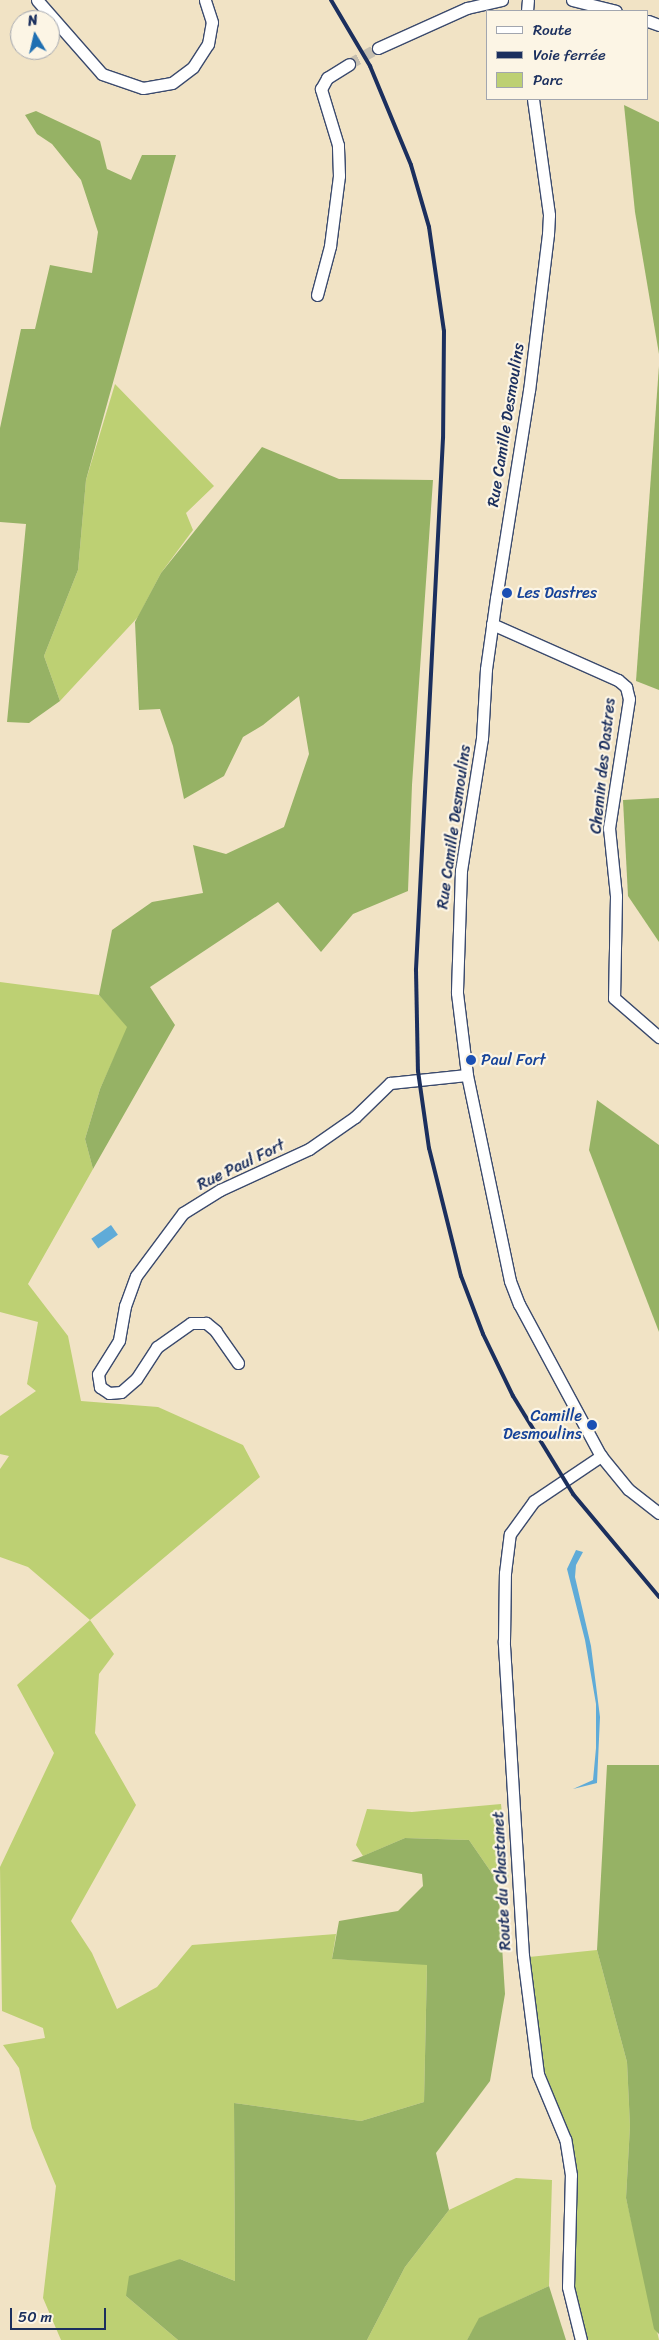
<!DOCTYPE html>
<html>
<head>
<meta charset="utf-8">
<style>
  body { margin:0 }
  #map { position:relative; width:659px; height:2340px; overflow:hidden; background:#f1e3c5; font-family:Sriracha,sans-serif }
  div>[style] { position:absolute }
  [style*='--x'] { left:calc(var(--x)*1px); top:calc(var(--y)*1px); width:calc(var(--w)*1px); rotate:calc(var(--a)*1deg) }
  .green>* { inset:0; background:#bdd073 }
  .forest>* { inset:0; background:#96b265 }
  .water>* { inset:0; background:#5fabd8; transform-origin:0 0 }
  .minor-tunnel>* { height:11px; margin-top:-5.5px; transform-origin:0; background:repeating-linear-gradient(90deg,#c6bfb0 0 11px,transparent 0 16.5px) }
  .roads { filter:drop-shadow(1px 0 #3b4a6d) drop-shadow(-1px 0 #3b4a6d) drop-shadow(0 1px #3b4a6d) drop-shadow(0 -1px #3b4a6d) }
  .minor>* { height:11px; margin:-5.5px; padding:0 5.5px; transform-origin:5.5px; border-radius:5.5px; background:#fff }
  .rail>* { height:4px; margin:-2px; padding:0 2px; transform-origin:2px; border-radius:2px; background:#1b2f5e }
  .dots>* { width:14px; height:14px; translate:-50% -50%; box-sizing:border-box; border:2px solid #fcf5e5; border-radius:50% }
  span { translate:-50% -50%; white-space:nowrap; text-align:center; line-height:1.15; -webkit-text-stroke:4.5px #fcf5e5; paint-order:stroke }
  .street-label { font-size:16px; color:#1b2f5e }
  .transit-label { font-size:16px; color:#164399 }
  .left { translate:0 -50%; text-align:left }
  .right { translate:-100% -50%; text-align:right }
  .legend { position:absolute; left:486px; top:10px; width:162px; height:90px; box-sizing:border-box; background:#fcf5e5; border:1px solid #a2a6af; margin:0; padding:6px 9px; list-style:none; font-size:15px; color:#1b2f5e }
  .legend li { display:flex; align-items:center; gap:10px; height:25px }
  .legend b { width:25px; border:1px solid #a2a6af }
  .north { position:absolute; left:10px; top:10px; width:50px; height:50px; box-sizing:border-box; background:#fcf5e5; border:1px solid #a2a6af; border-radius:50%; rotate:351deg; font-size:14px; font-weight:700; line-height:20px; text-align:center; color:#1b2f5e }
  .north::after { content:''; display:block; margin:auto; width:18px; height:22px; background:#1f6fb2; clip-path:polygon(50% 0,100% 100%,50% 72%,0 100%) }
  .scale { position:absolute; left:10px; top:2308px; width:96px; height:22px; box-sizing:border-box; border:2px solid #1b2f5e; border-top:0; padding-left:6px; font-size:15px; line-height:18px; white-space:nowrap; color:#1b2f5e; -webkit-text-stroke:4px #fcf5e5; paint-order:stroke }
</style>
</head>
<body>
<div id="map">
  <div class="green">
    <i style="clip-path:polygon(115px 384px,214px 486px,186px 513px,193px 530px,161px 573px,138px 617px,60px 701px,44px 656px,78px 570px,86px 480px)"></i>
    <i style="clip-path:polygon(0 982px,99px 995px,128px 1027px,100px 1089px,85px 1139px,93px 1169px,28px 1284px,68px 1336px,81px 1401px,158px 1407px,243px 1445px,260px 1477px,90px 1620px,114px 1654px,99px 1674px,95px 1733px,136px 1805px,71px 1921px,92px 1953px,117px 2009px,157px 1987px,192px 1945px,336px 1934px,332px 1959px,427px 1964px,424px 2102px,361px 2121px,234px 2103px,235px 2281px,180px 2259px,126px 2296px,178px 2340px,61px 2340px,43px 2298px,56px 2186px,32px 2128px,19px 2068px,3px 2045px,45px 2038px,43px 2028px,2px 2011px,0 1867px,54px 1753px,17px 1685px,90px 1620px,28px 1567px,0 1557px,0 1469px,9px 1456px,0 1454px,0 1416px,36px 1391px,27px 1384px,38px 1322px,0 1312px)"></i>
    <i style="clip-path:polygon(501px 1804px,509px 1881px,498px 1882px,469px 1840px,405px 1838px,363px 1856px,356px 1845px,367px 1809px,412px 1812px)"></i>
    <i style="clip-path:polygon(597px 1950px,627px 2062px,630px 2126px,626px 2198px,659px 2340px,584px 2340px,574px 2305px,572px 2276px,576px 2158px,542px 2064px,529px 1957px)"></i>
    <i style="clip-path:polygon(516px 2178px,552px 2180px,549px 2286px,480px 2318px,467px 2340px,367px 2340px,405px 2267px,449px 2210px)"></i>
  </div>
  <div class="forest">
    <i style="clip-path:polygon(624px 105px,659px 122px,659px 354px,635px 212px)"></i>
    <i style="clip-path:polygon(36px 111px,100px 141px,107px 169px,131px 180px,142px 155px,176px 155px,86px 480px,78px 570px,44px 656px,60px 701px,29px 723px,7px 722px,26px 524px,0 522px,0 428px,21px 329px,35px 329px,50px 265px,92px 273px,98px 232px,81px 180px,52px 144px,37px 134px,25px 115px)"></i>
    <i style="clip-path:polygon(659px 366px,659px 690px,636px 681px)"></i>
    <i style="clip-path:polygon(262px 447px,339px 479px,433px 480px,412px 785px,408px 891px,353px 914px,321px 952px,278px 902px,150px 987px,175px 1025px,93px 1169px,85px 1139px,100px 1089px,127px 1027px,99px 995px,112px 930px,152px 902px,203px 893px,193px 845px,226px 854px,284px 827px,309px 754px,299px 696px,263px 725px,243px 737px,224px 776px,184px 799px,173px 746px,160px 709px,139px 710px,135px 622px,161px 573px)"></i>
    <i style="clip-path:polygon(659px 798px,659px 942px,628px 896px,623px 800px)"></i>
    <i style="clip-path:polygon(597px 1100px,659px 1145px,659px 1332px,589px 1150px)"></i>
    <i style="clip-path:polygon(607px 1765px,659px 1765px,659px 2334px,654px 2329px,626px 2198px,630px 2126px,627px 2062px,597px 1950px)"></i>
    <i style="clip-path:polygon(405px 1838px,469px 1840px,498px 1882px,505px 1994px,490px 2081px,436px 2153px,449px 2210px,405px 2267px,367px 2340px,178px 2340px,126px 2296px,129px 2276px,180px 2259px,235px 2281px,234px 2103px,361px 2121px,424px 2102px,427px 1965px,332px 1959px,339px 1921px,398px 1911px,423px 1886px,422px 1874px,351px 1861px)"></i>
    <i style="clip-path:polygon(549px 2286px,566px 2340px,467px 2340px,479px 2318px)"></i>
  </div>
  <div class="water">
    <i style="left:111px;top:1225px;width:12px;height:24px;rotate:55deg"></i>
    <i style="clip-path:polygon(576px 1550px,583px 1552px,576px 1565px,575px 1577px,591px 1646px,600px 1717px,597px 1783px,573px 1789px,593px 1780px,596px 1748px,596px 1704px,585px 1640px,567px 1569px)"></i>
  </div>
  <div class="minor-tunnel">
    <i style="--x:349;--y:64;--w:33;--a:-29"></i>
  </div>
  <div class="roads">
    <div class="minor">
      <i style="--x:37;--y:0;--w:98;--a:48.7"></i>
      <i style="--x:102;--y:74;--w:43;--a:18.9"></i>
      <i style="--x:143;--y:88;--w:29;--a:-10"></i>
      <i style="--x:172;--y:83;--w:26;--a:-37"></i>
      <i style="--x:193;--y:67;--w:27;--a:-57"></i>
      <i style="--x:208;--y:44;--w:22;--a:-80"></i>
      <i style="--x:212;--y:22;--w:23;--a:-108"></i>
      <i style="--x:572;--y:0;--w:45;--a:14"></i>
      <i style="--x:527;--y:11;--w:11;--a:-85"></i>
      <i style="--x:648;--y:21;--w:12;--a:20"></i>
      <i style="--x:378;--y:48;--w:98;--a:-24.2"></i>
      <i style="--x:467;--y:8;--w:36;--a:-13"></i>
      <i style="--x:533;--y:99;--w:117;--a:82.1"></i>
      <i style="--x:549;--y:215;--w:19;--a:93"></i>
      <i style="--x:548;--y:234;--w:157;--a:96.9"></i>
      <i style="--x:529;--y:390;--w:211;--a:99"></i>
      <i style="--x:496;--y:598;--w:72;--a:98"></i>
      <i style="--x:486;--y:669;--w:69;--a:93.3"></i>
      <i style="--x:482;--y:738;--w:134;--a:99"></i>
      <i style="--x:461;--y:870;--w:123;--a:91.9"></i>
      <i style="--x:457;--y:993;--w:83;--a:83"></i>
      <i style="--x:467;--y:1075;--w:210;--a:78.2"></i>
      <i style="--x:510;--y:1281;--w:25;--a:69"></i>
      <i style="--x:519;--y:1304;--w:173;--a:61.7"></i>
      <i style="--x:601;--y:1456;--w:43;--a:50.7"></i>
      <i style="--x:628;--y:1489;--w:39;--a:38"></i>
      <i style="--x:317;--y:295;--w:51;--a:-75.1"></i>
      <i style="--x:330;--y:246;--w:71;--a:-82.7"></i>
      <i style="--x:339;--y:176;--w:31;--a:-92"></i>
      <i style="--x:338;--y:145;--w:59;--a:-106.9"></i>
      <i style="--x:321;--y:89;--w:13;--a:-61"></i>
      <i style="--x:327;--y:78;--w:26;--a:-32"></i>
      <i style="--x:492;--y:624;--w:138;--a:24"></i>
      <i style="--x:618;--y:680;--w:11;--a:41"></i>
      <i style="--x:626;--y:687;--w:12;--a:76"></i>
      <i style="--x:629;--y:699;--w:131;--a:98.8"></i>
      <i style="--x:609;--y:828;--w:68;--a:84.1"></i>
      <i style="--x:616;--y:896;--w:102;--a:91.1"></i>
      <i style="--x:614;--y:998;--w:60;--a:40.9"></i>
      <i style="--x:238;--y:1363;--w:39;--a:-125"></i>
      <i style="--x:216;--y:1331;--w:13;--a:-141"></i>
      <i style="--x:206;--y:1323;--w:15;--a:180"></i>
      <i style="--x:191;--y:1323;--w:42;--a:144.8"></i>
      <i style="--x:157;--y:1347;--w:38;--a:123"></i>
      <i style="--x:136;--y:1379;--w:20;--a:139"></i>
      <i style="--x:121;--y:1392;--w:12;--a:175"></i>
      <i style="--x:109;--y:1393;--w:11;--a:-146"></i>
      <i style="--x:100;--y:1387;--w:13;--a:-99"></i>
      <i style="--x:98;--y:1374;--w:40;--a:-58"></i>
      <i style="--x:119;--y:1340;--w:35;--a:-80"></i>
      <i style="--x:125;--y:1306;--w:32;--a:-70"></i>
      <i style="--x:136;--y:1276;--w:79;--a:-53.3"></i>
      <i style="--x:183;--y:1213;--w:44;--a:-31.9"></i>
      <i style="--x:220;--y:1190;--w:98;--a:-24.7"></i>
      <i style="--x:309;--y:1149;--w:56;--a:-34.8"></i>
      <i style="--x:355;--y:1117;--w:49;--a:-44.2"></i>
      <i style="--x:390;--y:1083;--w:77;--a:-5.9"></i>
      <i style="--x:581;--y:2340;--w:55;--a:-103.8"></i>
      <i style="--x:568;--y:2287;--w:112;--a:-88.5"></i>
      <i style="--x:571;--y:2175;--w:36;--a:-99"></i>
      <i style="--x:565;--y:2139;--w:70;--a:-112.6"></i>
      <i style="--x:538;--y:2074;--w:119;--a:-97.2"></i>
      <i style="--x:523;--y:1956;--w:316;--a:-93.5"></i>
      <i style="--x:504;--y:1641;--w:68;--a:-89.2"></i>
      <i style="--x:505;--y:1573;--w:39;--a:-83"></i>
      <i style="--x:510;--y:1534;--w:41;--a:-54"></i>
      <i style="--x:534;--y:1501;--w:81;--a:-33.9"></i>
    </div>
  </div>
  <div class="rail">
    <i style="--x:331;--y:0;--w:77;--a:59.4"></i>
    <i style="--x:370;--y:66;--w:107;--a:67.5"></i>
    <i style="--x:411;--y:165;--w:65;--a:73.8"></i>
    <i style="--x:429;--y:227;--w:105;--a:81.8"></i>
    <i style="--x:444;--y:331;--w:107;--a:90.5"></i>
    <i style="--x:443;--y:438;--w:533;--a:92.91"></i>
    <i style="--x:416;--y:970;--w:101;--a:88.9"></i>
    <i style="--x:418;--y:1071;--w:78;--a:81.9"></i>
    <i style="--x:429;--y:1148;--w:132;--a:76"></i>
    <i style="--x:461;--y:1276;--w:62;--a:69.2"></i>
    <i style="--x:483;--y:1334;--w:69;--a:64.2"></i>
    <i style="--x:513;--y:1396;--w:115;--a:58.5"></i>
    <i style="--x:573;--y:1494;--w:134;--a:50.1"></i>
  </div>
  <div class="dots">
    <i style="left:507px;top:593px;background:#1a4fb4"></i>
    <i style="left:471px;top:1060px;background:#1a4fb4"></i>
    <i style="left:592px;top:1425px;background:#1a4fb4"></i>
  </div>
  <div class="street-label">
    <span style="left:506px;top:425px;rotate:-81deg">Rue Camille Desmoulins</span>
    <span style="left:603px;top:766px;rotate:-84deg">Chemin des Dastres</span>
    <span style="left:454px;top:827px;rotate:-82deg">Rue Camille Desmoulins</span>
    <span style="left:241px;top:1165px;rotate:-26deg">Rue Paul Fort</span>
    <span style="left:502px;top:1881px;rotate:-93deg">Route du Chastanet</span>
  </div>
  <div class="transit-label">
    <span class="left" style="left:517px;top:593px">Les Dastres</span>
    <span class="left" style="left:481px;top:1060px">Paul Fort</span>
    <span class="right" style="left:582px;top:1425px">Camille<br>Desmoulins</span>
  </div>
  <ul class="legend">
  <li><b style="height:6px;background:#fff"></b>Route</li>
  <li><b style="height:6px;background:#1b2f5e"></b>Voie ferrée</li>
  <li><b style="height:14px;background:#bdd073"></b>Parc</li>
  </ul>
  <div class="north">N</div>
  <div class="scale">50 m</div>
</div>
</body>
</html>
